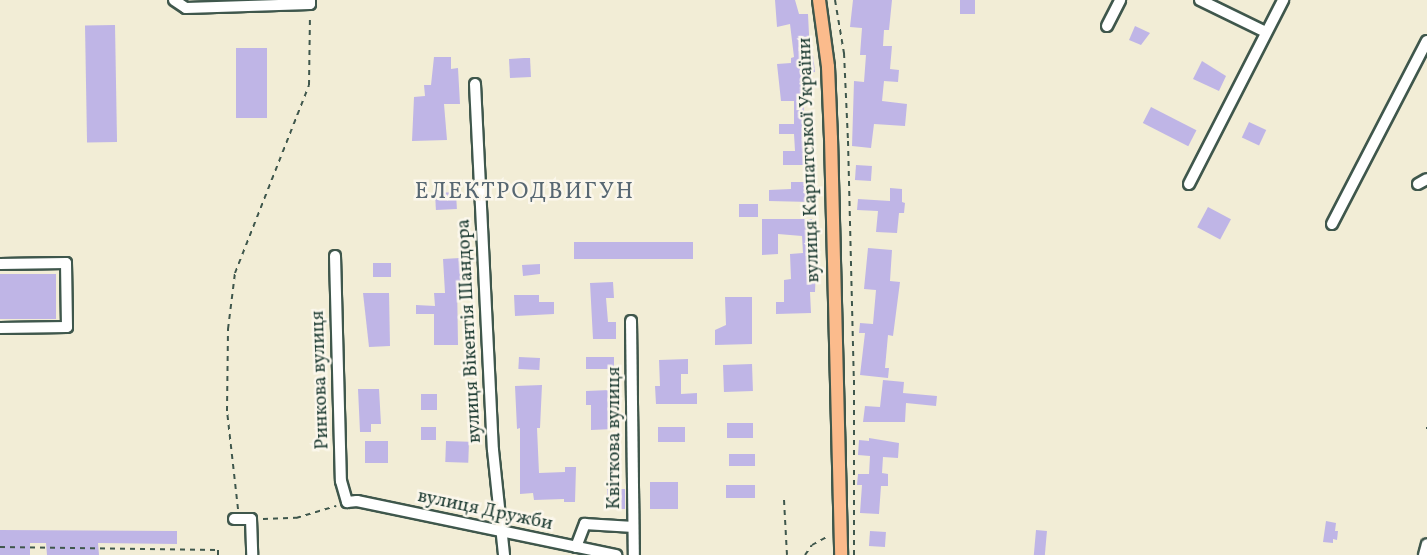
<!DOCTYPE html>
<html>
<head>
<meta charset="utf-8">
<style>
  body { margin:0 }
  #map { position:relative; width:1427px; height:555px; overflow:hidden; background:#f2edd6; font-family:Vollkorn,serif }
  div>[style] { position:absolute }
  [style*='--x'] { left:calc(var(--x)*1px); top:calc(var(--y)*1px); width:calc(var(--w)*1px); rotate:calc(var(--a)*1deg) }
  .building>* { inset:0; background:#bfb5e6; transform-origin:0 0 }
  .path>* { height:2px; margin-top:-1px; transform-origin:0; background:repeating-linear-gradient(90deg,#3f574c 0 5px,transparent 0 10px) }
  .roads { filter:drop-shadow(2px 0 #3f574c) drop-shadow(-2px 0 #3f574c) drop-shadow(0 2px #3f574c) drop-shadow(0 -2px #3f574c) }
  .minor>* { height:10px; margin:-5px; padding:0 5px; transform-origin:5px; border-radius:5px; background:#fff }
  .major>* { height:12px; margin:-6px; padding:0 6px; transform-origin:6px; border-radius:6px; background:#fbbb8c }
  span { translate:-50% -50%; white-space:nowrap; text-align:center; line-height:1.15; -webkit-text-stroke:5px #fbf7ec; paint-order:stroke }
  .street-label { font-size:19px; color:#1f3d34 }
  .quarter-label { font-size:23px; color:#576772; letter-spacing:2px }
</style>
</head>
<body>
<div id="map">
  <div class="building">
    <i style="clip-path:polygon(775px 0,795px 0,799px 14px,808px 14px,810px 55px,813px 55px,815px 72px,803px 74px,804px 114px,811px 114px,810px 165px,783px 165px,783px 151px,795px 151px,794px 134px,779px 134px,779px 124px,794px 124px,794px 101px,781px 101px,777px 64px,791px 63px,791px 58px,794px 57px,790px 24px,777px 27px)"></i>
    <i style="clip-path:polygon(853px 0,892px 0,889px 30px,884px 30px,883px 46px,892px 46px,890px 69px,899px 70px,898px 82px,884px 81px,882px 101px,907px 104px,905px 126px,874px 124px,871px 148px,852px 146px,854px 81px,864px 82px,866px 55px,860px 55px,862px 28px,850px 27px)"></i>
    <i style="left:960px;top:0;width:15px;height:14px"></i>
    <i style="left:115px;top:25px;width:117px;height:30px;rotate:89deg"></i>
    <i style="clip-path:polygon(1135px 26px,1150px 33px,1141px 45px,1129px 40px)"></i>
    <i style="left:236px;top:48px;width:31px;height:70px"></i>
    <i style="clip-path:polygon(434px 57px,451px 57px,451px 69px,458px 68px,460px 104px,444px 104px,447px 140px,412px 141px,414px 97px,425px 96px,424px 85px,431px 85px)"></i>
    <i style="clip-path:polygon(524px 58px,530px 58px,531px 77px,510px 78px,509px 59px)"></i>
    <i style="clip-path:polygon(1202px 61px,1226px 76px,1219px 91px,1193px 79px)"></i>
    <i style="left:1151px;top:107px;width:51px;height:18px;rotate:27deg"></i>
    <i style="left:1249px;top:122px;width:19px;height:17px;rotate:25deg"></i>
    <i style="left:856px;top:165px;width:16px;height:15px;rotate:4deg"></i>
    <i style="clip-path:polygon(791px 182px,811px 182px,811px 202px,769px 201px,769px 190px,791px 189px)"></i>
    <i style="clip-path:polygon(890px 188px,902px 189px,902px 202px,905px 203px,904px 213px,899px 213px,897px 233px,876px 232px,878px 211px,857px 210px,858px 199px,890px 201px)"></i>
    <i style="left:456px;top:192px;width:17px;height:21px;rotate:87deg"></i>
    <i style="left:739px;top:204px;width:19px;height:13px"></i>
    <i style="left:1208px;top:207px;width:26px;height:23px;rotate:28deg"></i>
    <i style="clip-path:polygon(762px 219px,812px 219px,812px 248px,816px 248px,816px 265px,815px 292px,810px 292px,811px 313px,776px 314px,776px 302px,784px 302px,784px 280px,791px 279px,790px 254px,803px 253px,802px 236px,778px 234px,778px 254px,762px 255px)"></i>
    <i style="left:693px;top:242px;width:17px;height:119px;rotate:90deg"></i>
    <i style="clip-path:polygon(868px 248px,892px 250px,890px 281px,900px 282px,893px 336px,888px 335px,885px 368px,889px 368px,888px 378px,860px 375px,865px 333px,859px 333px,860px 323px,873px 324px,876px 290px,864px 289px)"></i>
    <i style="clip-path:polygon(460px 258px,461px 281px,457px 281px,458px 345px,434px 345px,434px 314px,416px 314px,416px 305px,435px 306px,434px 293px,445px 293px,443px 259px)"></i>
    <i style="left:373px;top:263px;width:18px;height:14px"></i>
    <i style="clip-path:polygon(540px 264px,540px 274px,523px 276px,522px 265px)"></i>
    <i style="left:56px;top:274px;width:45px;height:56px;rotate:90deg"></i>
    <i style="clip-path:polygon(613px 282px,614px 298px,606px 298px,608px 322px,616px 322px,616px 339px,593px 339px,590px 283px)"></i>
    <i style="clip-path:polygon(363px 293px,389px 293px,390px 346px,369px 347px)"></i>
    <i style="clip-path:polygon(514px 295px,539px 295px,539px 302px,554px 302px,554px 314px,515px 316px)"></i>
    <i style="clip-path:polygon(725px 297px,752px 297px,752px 344px,715px 345px,715px 330px,726px 325px)"></i>
    <i style="left:519px;top:357px;width:21px;height:12px;rotate:3deg"></i>
    <i style="left:614px;top:357px;width:12px;height:28px;rotate:90deg"></i>
    <i style="clip-path:polygon(688px 359px,688px 374px,681px 374px,681px 394px,697px 393px,697px 404px,656px 404px,655px 386px,660px 386px,659px 360px)"></i>
    <i style="left:752px;top:364px;width:27px;height:29px;rotate:88deg"></i>
    <i style="clip-path:polygon(883px 380px,904px 382px,903px 393px,937px 396px,936px 406px,906px 403px,905px 422px,863px 422px,865px 406px,880px 407px)"></i>
    <i style="clip-path:polygon(542px 385px,540px 428px,537px 428px,539px 473px,565px 472px,565px 467px,576px 467px,575px 502px,564px 502px,564px 499px,534px 500px,533px 493px,520px 494px,520px 428px,517px 429px,515px 386px)"></i>
    <i style="clip-path:polygon(358px 389px,379px 389px,381px 424px,371px 424px,371px 432px,360px 432px)"></i>
    <i style="clip-path:polygon(610px 390px,613px 429px,591px 430px,591px 405px,586px 405px,586px 391px)"></i>
    <i style="left:421px;top:394px;width:16px;height:16px"></i>
    <i style="left:727px;top:423px;width:26px;height:15px"></i>
    <i style="left:421px;top:427px;width:15px;height:13px"></i>
    <i style="left:658px;top:427px;width:27px;height:15px"></i>
    <i style="clip-path:polygon(869px 438px,899px 443px,898px 458px,883px 457px,882px 473px,888px 474px,888px 486px,881px 486px,879px 514px,860px 513px,862px 485px,857px 485px,858px 474px,869px 474px,870px 456px,858px 455px,859px 440px,869px 441px)"></i>
    <i style="left:365px;top:441px;width:23px;height:22px"></i>
    <i style="left:446px;top:441px;width:23px;height:21px;rotate:2deg"></i>
    <i style="left:729px;top:454px;width:26px;height:12px"></i>
    <i style="left:650px;top:482px;width:28px;height:27px"></i>
    <i style="left:726px;top:485px;width:29px;height:13px"></i>
    <i style="left:607px;top:489px;width:18px;height:20px"></i>
    <i style="clip-path:polygon(1326px 521px,1336px 523px,1335px 531px,1338px 531px,1337px 540px,1333px 539px,1333px 543px,1323px 542px)"></i>
    <i style="clip-path:polygon(0 530px,177px 531px,177px 544px,98px 543px,99px 555px,47px 555px,46px 543px,30px 543px,30px 555px,0 555px)"></i>
    <i style="left:1036px;top:530px;width:11px;height:25px;rotate:5deg"></i>
    <i style="left:870px;top:531px;width:16px;height:15px;rotate:4deg"></i>
  </div>
  <div class="path">
    <i style="--x:835;--y:0;--w:54;--a:80.4"></i>
    <i style="--x:844;--y:53;--w:88;--a:87.4"></i>
    <i style="--x:848;--y:141;--w:239;--a:88.6"></i>
    <i style="--x:854;--y:380;--w:175;--a:90"></i>
    <i style="--x:1427;--y:427;--w:2;--a:90"></i>
    <i style="--x:784;--y:500;--w:55;--a:86.9"></i>
    <i style="--x:238;--y:509;--w:99;--a:-96.4"></i>
    <i style="--x:227;--y:411;--w:82;--a:-89.3"></i>
    <i style="--x:228;--y:329;--w:56;--a:-82.9"></i>
    <i style="--x:235;--y:273;--w:202;--a:-68.5"></i>
    <i style="--x:309;--y:85;--w:69;--a:-89.2"></i>
    <i style="--x:263;--y:519;--w:33;--a:-2"></i>
    <i style="--x:296;--y:518;--w:42;--a:-16.7"></i>
    <i style="--x:0;--y:547;--w:218;--a:0.8"></i>
    <i style="--x:218;--y:550;--w:5;--a:90"></i>
    <i style="--x:805;--y:555;--w:12;--a:-55"></i>
    <i style="--x:812;--y:545;--w:18;--a:-29"></i>
  </div>
  <div class="roads">
    <div class="minor">
      <i style="--x:174;--y:0;--w:14;--a:34"></i>
      <i style="--x:186;--y:8;--w:124;--a:-1.8"></i>
      <i style="--x:310;--y:4;--w:4;--a:-90"></i>
      <i style="--x:1200;--y:0;--w:73;--a:25.9"></i>
      <i style="--x:1107;--y:26;--w:29;--a:-63"></i>
      <i style="--x:475;--y:84;--w:366;--a:87.2"></i>
      <i style="--x:493;--y:450;--w:106;--a:84"></i>
      <i style="--x:1189;--y:184;--w:207;--a:-62.9"></i>
      <i style="--x:1418;--y:184;--w:10;--a:-29"></i>
      <i style="--x:1332;--y:224;--w:206;--a:-62.6"></i>
      <i style="--x:335;--y:256;--w:225;--a:88.5"></i>
      <i style="--x:341;--y:481;--w:22;--a:74"></i>
      <i style="--x:347;--y:502;--w:10;--a:-6"></i>
      <i style="--x:357;--y:501;--w:265;--a:11.8"></i>
      <i style="--x:0;--y:264;--w:66;--a:-0.9"></i>
      <i style="--x:66;--y:263;--w:64;--a:89.1"></i>
      <i style="--x:67;--y:327;--w:67;--a:179.1"></i>
      <i style="--x:631;--y:321;--w:234;--a:89.3"></i>
      <i style="--x:234;--y:519;--w:17;--a:0"></i>
      <i style="--x:251;--y:519;--w:36;--a:88"></i>
      <i style="--x:576;--y:547;--w:25;--a:-69"></i>
      <i style="--x:585;--y:524;--w:48;--a:3.6"></i>
      <i style="--x:1424;--y:555;--w:11;--a:-75"></i>
    </div>
    <div class="major">
      <i style="--x:819;--y:0;--w:68;--a:82.3"></i>
      <i style="--x:828;--y:67;--w:71;--a:87.6"></i>
      <i style="--x:831;--y:138;--w:417;--a:88.6"></i>
    </div>
  </div>
  <div class="street-label">
    <span style="left:810px;top:160px;rotate:-92deg">вулиця Карпатської України</span>
    <span style="left:470px;top:331px;rotate:-93deg">вулиця Вікентія Шандора</span>
    <span style="left:321px;top:380px;rotate:-92deg">Ринкова вулиця</span>
    <span style="left:615px;top:438px;rotate:-90deg">Квіткова вулиця</span>
    <span style="left:485px;top:511px;rotate:12deg">вулиця Дружби</span>
  </div>
  <div class="quarter-label">
    <span style="left:525px;top:192px">ЕЛЕКТРОДВИГУН</span>
  </div>
</div>
</body>
</html>
